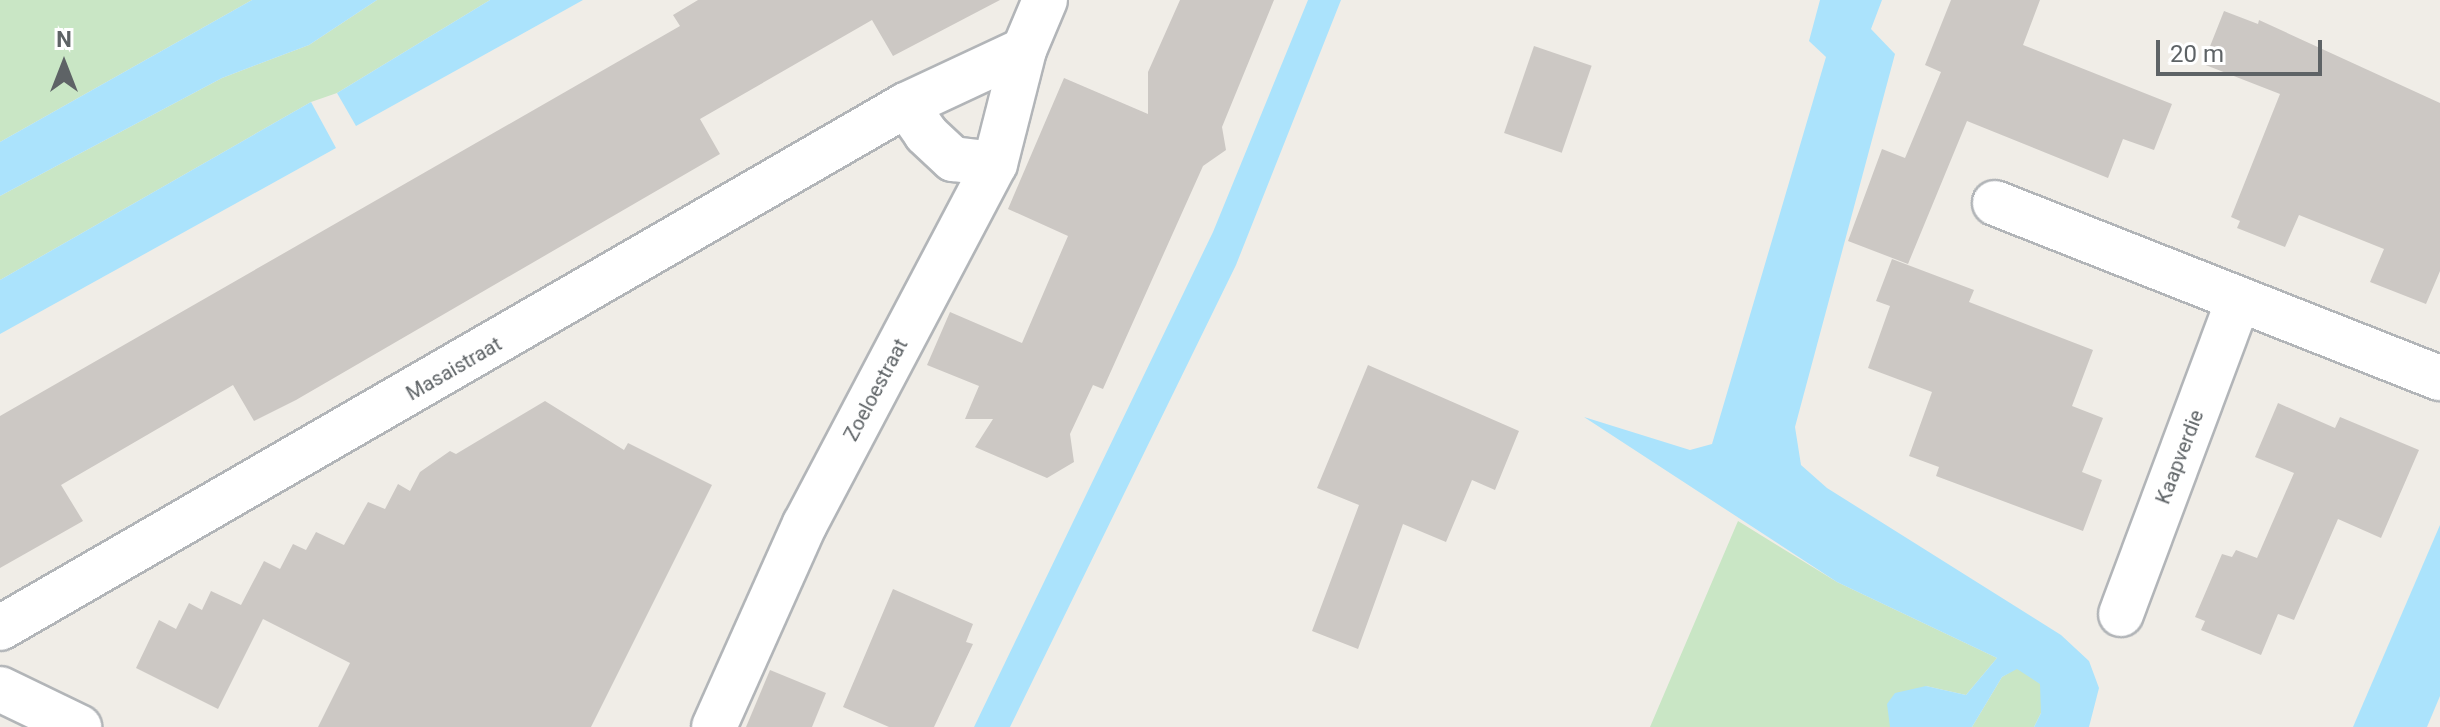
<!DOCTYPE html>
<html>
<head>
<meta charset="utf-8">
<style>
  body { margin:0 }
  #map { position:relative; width:2440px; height:727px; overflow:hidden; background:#f0ede7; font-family:Roboto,sans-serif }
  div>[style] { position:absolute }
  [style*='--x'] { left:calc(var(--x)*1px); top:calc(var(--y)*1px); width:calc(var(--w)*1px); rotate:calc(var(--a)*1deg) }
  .green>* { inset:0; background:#c9e6c5 }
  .water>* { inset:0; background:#abe3fc }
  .building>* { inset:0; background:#ccc8c4; transform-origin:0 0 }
  .roads { filter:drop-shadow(2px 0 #b2b5b8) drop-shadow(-2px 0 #b2b5b8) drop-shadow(0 2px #b2b5b8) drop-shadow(0 -2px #b2b5b8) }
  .minor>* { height:44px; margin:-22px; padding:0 22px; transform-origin:22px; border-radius:22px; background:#fff }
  span { translate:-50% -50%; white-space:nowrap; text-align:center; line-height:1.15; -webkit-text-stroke:7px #fff; paint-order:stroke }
  .street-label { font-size:20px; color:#5e6366 }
  .north { position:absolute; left:24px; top:24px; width:80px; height:80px; -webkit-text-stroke:6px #fff; paint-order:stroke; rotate:0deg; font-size:22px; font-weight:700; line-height:32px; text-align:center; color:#5e6366 }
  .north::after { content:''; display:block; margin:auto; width:28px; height:36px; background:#5e6366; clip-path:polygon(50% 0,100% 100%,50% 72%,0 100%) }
  .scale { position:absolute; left:2156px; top:40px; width:166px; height:36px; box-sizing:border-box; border:4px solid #5e6366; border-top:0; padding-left:10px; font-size:24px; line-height:28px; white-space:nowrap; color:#5e6366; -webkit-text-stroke:6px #fff; paint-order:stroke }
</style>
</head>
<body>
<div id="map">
  <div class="green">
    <i style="clip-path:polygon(0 0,252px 0,0 142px)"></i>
    <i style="clip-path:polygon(377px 0,490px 0,337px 93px,311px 102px,0 280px,0 196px,222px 78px,309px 45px)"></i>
    <i style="clip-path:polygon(1738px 521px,1837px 582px,1997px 658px,1966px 695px,1926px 686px,1890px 727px,1650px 727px)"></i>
    <i style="clip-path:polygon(2017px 668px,2041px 684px,2041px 713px,2034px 727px,1972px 727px,2002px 677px)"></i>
  </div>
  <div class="water">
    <i style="clip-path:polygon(252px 0,377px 0,309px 45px,222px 78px,0 196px,0 142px)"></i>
    <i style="clip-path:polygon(490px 0,583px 0,356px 126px,337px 93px)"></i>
    <i style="clip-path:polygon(1308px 0,1341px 0,1236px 265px,1010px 727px,974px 727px,1213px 232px)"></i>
    <i style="clip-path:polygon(1820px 0,1882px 0,1871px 29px,1895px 54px,1795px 427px,1801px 465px,1827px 488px,2061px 635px,2089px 661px,2099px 688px,2089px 727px,2034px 727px,2041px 713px,2040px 684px,2017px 669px,2002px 677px,1972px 727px,1890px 727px,1887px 704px,1895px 693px,1926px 686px,1966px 695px,1997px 658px,1837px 582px,1584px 417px,1690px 450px,1712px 444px,1826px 57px,1809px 41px)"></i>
    <i style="clip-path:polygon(311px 102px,336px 148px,0 334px,0 280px)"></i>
    <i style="clip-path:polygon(2440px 525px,2440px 696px,2427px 727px,2353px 727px)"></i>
  </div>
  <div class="building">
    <i style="clip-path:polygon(698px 0,1000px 0,893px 56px,872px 20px,700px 119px,720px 154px,296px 400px,254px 421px,233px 385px,61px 485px,83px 521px,0 568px,0 416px,680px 26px,673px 15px)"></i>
    <i style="clip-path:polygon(1180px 0,1274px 0,1222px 127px,1226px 150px,1203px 166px,1103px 389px,1093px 385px,1070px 434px,1074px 462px,1047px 478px,975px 447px,993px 419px,965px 419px,979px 386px,927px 365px,950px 312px,1022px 343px,1068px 236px,1008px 209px,1064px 78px,1148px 114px,1148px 72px)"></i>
    <i style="clip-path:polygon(1951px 0,2040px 0,2023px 45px,2172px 104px,2154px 150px,2123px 139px,2108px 178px,1967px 121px,1908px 264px,1848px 241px,1882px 149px,1905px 158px,1941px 72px,1925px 65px)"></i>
    <i style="clip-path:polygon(2224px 11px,2258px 24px,2259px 20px,2440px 103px,2440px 271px,2426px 304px,2370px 282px,2384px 249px,2299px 215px,2285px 247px,2237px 228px,2240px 221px,2231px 217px,2280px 94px,2203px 64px)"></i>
    <i style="left:1534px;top:46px;width:61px;height:92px;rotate:19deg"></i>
    <i style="clip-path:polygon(1892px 259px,1974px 290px,1969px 302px,2093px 350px,2072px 406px,2103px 418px,2082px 472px,2102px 480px,2083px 531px,1936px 476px,1939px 467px,1909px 456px,1932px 392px,1868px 368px,1890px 306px,1876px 301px)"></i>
    <i style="clip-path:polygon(1368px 365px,1519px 431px,1495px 490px,1472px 480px,1446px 542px,1403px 524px,1358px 649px,1312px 631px,1359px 505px,1317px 488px)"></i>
    <i style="clip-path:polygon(545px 401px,624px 450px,628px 443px,712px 485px,591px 727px,318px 727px,350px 663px,263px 619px,218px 709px,136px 668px,159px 620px,176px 629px,189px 603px,202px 610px,211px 591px,241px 605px,264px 561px,280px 569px,293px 544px,306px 550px,316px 532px,344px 545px,368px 502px,385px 509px,398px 484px,410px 491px,420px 472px,450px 451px,456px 454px)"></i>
    <i style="clip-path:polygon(2278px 403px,2335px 428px,2340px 417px,2419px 450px,2381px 538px,2338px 519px,2294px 620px,2278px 614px,2261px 655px,2201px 630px,2205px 621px,2195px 617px,2222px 554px,2232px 557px,2236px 550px,2257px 558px,2294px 473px,2255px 457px)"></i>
    <i style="clip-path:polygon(893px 589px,973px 624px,966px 642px,973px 644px,934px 727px,889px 727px,843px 707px)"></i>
    <i style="clip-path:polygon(770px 670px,826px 693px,812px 727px,746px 727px)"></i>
  </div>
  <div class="roads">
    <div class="minor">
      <i style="--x:906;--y:105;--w:35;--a:55"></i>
      <i style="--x:926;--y:134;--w:37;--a:43"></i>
      <i style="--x:953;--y:159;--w:42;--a:6.8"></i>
      <i style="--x:1995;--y:203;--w:478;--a:21.5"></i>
      <i style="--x:2121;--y:614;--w:336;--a:-69.5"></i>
      <i style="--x:0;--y:628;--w:1046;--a:-30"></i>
      <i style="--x:906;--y:105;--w:130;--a:-25"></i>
      <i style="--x:1024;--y:50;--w:54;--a:-67.2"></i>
      <i style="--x:0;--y:689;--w:88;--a:25.7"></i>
      <i style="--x:714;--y:727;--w:222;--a:-65.9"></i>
      <i style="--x:805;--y:524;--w:407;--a:-62.2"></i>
      <i style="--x:995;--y:164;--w:118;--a:-75.7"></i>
    </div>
  </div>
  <div class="street-label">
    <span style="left:454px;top:369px;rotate:-30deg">Masaistraat</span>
    <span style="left:876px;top:390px;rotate:-62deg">Zoeloestraat</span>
    <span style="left:2180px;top:457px;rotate:-69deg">Kaapverdie</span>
  </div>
  <div class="north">N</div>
  <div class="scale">20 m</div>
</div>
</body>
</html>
